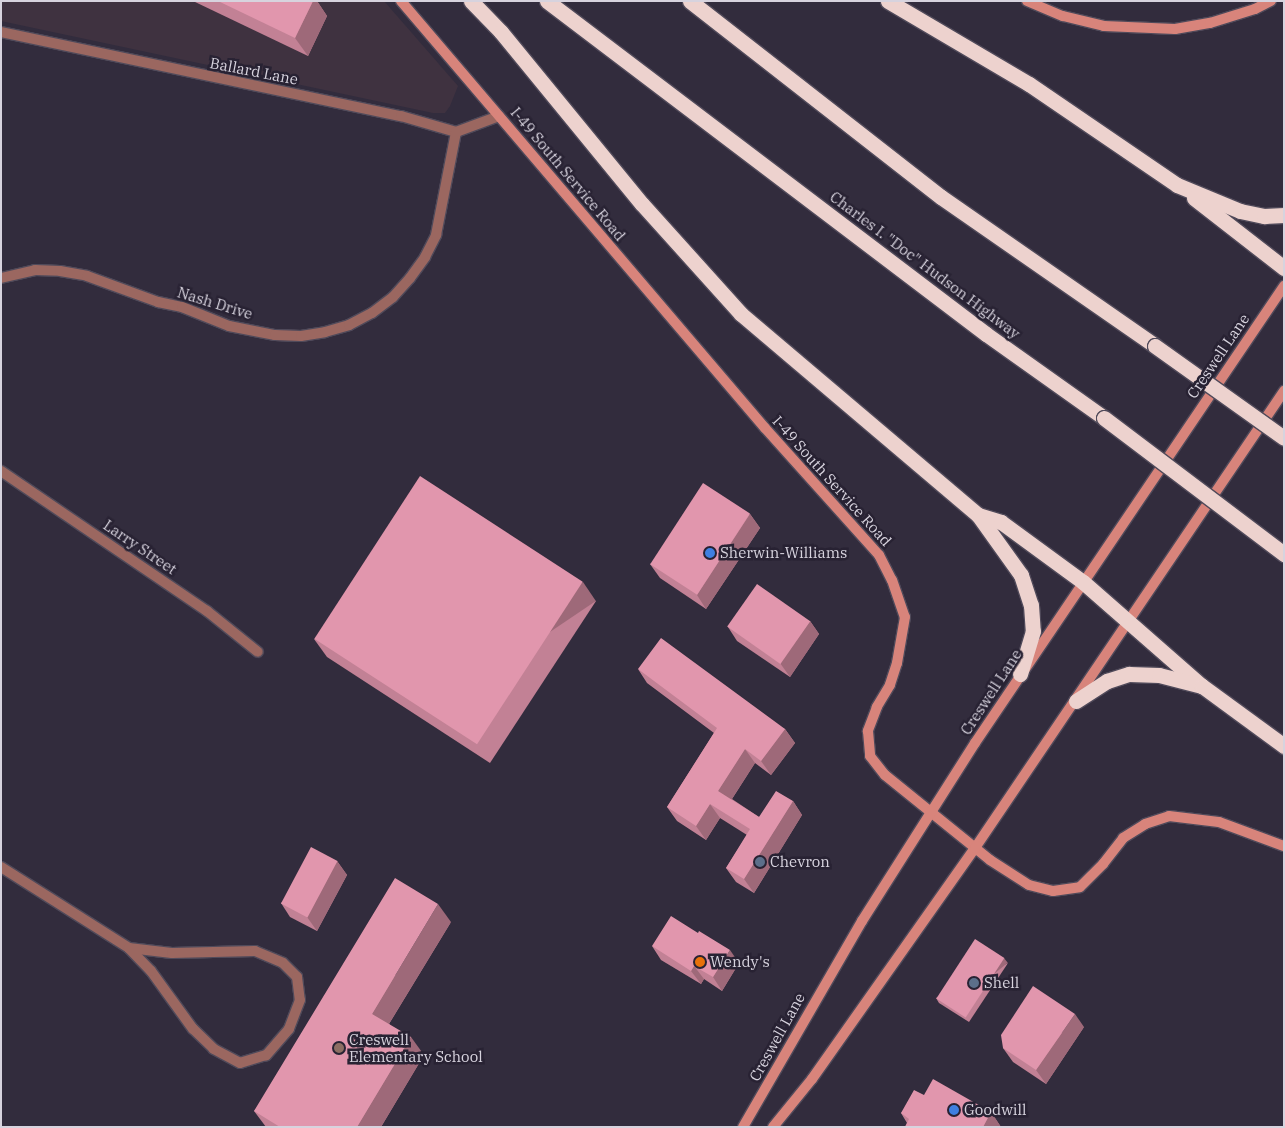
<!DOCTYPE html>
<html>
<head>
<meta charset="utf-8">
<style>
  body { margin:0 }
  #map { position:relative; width:1285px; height:1128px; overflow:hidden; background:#322c3d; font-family:"IBM Plex Serif",serif }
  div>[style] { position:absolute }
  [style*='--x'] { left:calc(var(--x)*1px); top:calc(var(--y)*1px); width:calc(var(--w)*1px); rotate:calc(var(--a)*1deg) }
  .education>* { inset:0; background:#3f3240 }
  .roads { filter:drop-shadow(1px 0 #504a5a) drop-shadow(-1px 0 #504a5a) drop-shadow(0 1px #504a5a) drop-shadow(0 -1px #504a5a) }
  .street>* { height:10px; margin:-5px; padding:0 5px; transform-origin:5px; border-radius:5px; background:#9b6760 }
  .secondary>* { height:10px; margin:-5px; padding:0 5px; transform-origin:5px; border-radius:5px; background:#d8847b }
  .highway>* { height:15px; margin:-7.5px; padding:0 7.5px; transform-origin:7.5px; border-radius:7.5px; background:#edd2ce }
  .bridges { filter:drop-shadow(1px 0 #504a5a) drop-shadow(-1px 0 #504a5a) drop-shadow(0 1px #504a5a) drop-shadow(0 -1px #504a5a) }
  .highway-bridge>* { height:15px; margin:-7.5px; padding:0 7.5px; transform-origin:7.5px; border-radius:7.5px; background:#edd2ce }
  .wall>* { inset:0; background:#c28195 }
  .shaded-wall>* { inset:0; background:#9e6979; transform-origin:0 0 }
  .building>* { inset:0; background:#e196ad; transform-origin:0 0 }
  .dots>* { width:14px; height:14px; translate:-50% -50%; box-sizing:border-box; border:2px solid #282233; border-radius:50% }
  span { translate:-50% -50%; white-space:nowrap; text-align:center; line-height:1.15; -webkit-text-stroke:5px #282233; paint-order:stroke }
  .street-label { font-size:15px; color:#d7d3de }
  .poi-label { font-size:15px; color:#d7d3de }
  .left { translate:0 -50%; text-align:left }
  .frame { position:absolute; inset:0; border:2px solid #d7d3de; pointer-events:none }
</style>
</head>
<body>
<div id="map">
  <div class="education">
    <i style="clip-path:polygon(1px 1px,384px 1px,458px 86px,450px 106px,445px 113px,433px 113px,1px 21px)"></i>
  </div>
  <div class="roads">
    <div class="street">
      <i style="--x:1;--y:32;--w:409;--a:11.9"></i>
      <i style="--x:401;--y:116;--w:57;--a:16.2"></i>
      <i style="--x:456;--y:132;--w:46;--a:-20.4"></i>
      <i style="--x:1;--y:278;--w:35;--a:-13"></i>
      <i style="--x:35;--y:270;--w:25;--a:2"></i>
      <i style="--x:60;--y:271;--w:27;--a:10"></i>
      <i style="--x:87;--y:276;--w:76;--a:20.1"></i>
      <i style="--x:158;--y:302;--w:25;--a:12"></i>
      <i style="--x:182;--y:307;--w:51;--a:22"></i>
      <i style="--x:229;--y:326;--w:47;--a:11.1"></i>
      <i style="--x:275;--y:335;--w:26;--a:2"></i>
      <i style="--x:301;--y:336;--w:24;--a:-9"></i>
      <i style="--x:325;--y:332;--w:25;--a:-16"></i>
      <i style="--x:349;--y:325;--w:26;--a:-28"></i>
      <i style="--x:372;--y:313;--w:26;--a:-37"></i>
      <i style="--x:393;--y:297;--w:25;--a:-48"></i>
      <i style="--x:410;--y:278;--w:26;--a:-54"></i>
      <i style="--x:425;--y:257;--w:25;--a:-63"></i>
      <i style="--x:436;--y:235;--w:105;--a:-79"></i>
      <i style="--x:1;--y:471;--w:249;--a:34.2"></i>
      <i style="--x:207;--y:611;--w:65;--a:38.8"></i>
      <i style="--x:1;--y:867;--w:151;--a:32.3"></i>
      <i style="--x:129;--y:948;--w:43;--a:6.6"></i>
      <i style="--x:172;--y:953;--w:83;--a:-1.4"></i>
      <i style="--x:255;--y:951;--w:30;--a:23"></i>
      <i style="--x:283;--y:963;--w:20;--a:45"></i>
      <i style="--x:297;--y:977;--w:23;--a:83"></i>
      <i style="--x:300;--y:1000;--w:31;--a:111"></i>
      <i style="--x:289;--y:1029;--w:35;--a:131"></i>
      <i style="--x:266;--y:1055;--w:27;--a:163"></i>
      <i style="--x:240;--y:1063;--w:30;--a:-152"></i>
      <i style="--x:214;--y:1049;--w:29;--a:-136"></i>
      <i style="--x:193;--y:1029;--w:72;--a:-125.9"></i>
      <i style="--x:151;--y:971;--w:32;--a:-134"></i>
    </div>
    <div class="secondary">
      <i style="--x:401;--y:1;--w:561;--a:49.55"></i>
      <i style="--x:765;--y:428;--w:171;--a:48.1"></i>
      <i style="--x:879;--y:555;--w:28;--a:63"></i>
      <i style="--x:892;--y:580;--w:39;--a:71"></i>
      <i style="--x:905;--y:617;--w:47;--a:99.9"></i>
      <i style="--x:897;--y:663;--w:23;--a:108"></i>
      <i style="--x:890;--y:685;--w:26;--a:121"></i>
      <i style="--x:877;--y:707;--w:26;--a:111"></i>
      <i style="--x:868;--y:731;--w:25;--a:85"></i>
      <i style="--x:870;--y:756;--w:24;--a:52"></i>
      <i style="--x:885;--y:775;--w:135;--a:39"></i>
      <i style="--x:990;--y:860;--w:46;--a:32.7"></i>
      <i style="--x:1029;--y:885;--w:25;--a:14"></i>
      <i style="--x:1053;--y:891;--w:27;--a:-8"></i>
      <i style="--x:1080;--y:887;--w:33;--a:-45"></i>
      <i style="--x:1103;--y:864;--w:33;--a:-52"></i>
      <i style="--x:1123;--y:838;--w:26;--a:-32"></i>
      <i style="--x:1145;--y:824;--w:25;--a:-18"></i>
      <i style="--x:1169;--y:816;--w:50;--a:6.8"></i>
      <i style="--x:1219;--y:822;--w:69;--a:20.3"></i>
      <i style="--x:1027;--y:1;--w:39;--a:23"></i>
      <i style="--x:1063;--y:16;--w:42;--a:13.7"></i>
      <i style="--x:1104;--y:26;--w:71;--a:2.4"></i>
      <i style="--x:1175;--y:29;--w:36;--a:-10"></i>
      <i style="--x:1210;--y:23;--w:47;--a:-17.3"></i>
      <i style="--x:1255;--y:9;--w:18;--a:-27"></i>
      <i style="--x:743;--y:1127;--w:238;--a:-60"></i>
      <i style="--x:862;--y:921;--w:211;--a:-57.6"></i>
      <i style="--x:975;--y:743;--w:552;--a:-55.94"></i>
      <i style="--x:773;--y:1127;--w:62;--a:-50.9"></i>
      <i style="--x:812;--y:1079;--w:283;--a:-54.8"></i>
      <i style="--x:975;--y:848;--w:552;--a:-55.94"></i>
    </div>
    <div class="highway">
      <i style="--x:471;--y:1;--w:43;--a:45.9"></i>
      <i style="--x:501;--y:32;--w:222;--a:50.7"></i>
      <i style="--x:642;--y:204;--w:148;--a:48"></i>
      <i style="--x:741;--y:314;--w:311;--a:40.3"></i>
      <i style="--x:978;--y:515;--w:74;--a:54.4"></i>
      <i style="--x:1021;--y:575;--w:32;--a:72"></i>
      <i style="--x:1031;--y:605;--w:26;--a:86"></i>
      <i style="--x:1033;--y:631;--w:45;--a:106.8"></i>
      <i style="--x:547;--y:1;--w:551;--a:37.18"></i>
      <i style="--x:986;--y:334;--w:145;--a:35.4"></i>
      <i style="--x:690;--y:1;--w:318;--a:38"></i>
      <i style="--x:941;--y:197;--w:261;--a:34.8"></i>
      <i style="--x:888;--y:1;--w:164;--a:30.5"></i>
      <i style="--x:1029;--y:84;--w:179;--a:34.3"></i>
      <i style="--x:1177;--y:185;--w:68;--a:22.4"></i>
      <i style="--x:1240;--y:211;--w:25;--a:12"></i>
      <i style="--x:1264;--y:216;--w:20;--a:-3"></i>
      <i style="--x:1194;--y:198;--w:114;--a:37.9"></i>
      <i style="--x:978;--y:515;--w:24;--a:17"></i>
      <i style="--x:1001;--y:522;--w:102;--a:36.2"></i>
      <i style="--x:1083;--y:582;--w:158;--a:41.2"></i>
      <i style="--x:1076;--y:701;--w:37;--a:-33"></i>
      <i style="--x:1107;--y:681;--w:23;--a:-18"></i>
      <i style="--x:1129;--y:674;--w:30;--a:2"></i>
      <i style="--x:1159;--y:675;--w:44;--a:14.3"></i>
      <i style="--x:1202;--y:686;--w:102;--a:36.2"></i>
    </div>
  </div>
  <div class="bridges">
    <div class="highway-bridge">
      <i style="--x:1155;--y:346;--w:158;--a:35.5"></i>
      <i style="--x:1104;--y:418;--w:226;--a:37.1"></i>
    </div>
  </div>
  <div class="wall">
    <i style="clip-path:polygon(193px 1px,317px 1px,327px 16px,308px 56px)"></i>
    <i style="clip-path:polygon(750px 514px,760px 528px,706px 609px,660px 578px,650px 564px)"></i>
    <i style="clip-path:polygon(596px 601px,490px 763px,327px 657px,314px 639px)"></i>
    <i style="clip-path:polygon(810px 621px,819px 634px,790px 677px,737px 641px,728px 627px)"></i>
    <i style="clip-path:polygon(638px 669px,785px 729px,795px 743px,771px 775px,755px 763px,732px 799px,759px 817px,793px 801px,802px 815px,754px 893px,736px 882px,726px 868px,747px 835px,720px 818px,706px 840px,677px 821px,667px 807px,714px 733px,647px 683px)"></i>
    <i style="clip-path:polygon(337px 861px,347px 875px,317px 931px,290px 917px,281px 903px)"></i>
    <i style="clip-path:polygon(451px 922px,389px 1024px,424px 1055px,381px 1127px,266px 1127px,254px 1111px)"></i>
    <i style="clip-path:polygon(652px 946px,739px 963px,722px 991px,704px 979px,701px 984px,661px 960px)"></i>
    <i style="clip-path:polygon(1008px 963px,969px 1022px,939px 1003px,936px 998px)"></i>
    <i style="clip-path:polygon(1084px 1027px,1046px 1084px,1013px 1062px,1003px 1048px)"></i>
    <i style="clip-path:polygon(924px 1095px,991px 1112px,1001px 1127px,905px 1127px,907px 1123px,901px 1113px)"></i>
  </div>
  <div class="shaded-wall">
    <i style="clip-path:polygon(313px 1px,317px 1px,327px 16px,308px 56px,295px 38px)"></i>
    <i style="clip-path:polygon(750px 514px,760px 528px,706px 609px,697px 595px)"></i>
    <i style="left:583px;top:582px;width:23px;height:194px;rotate:56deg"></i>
    <i style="clip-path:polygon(810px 621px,819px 634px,790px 677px,780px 663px)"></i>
    <i style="clip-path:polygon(785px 729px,795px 743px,771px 775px,761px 761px)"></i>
    <i style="clip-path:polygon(745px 749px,755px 763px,728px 805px,718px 791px)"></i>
    <i style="clip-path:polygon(793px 801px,802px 815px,754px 893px,744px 879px)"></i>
    <i style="clip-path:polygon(710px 804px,720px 818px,706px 840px,696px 826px)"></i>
    <i style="clip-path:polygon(337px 861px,347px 875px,317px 931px,307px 917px)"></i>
    <i style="clip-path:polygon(438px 904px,451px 922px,384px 1032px,372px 1014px)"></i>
    <i style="clip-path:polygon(730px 950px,739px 963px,722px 991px,713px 977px)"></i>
    <i style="left:1004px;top:958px;width:6px;height:72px;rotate:51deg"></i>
    <i style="clip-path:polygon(694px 966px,704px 979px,701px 984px,691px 971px)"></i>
    <i style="clip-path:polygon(1075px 1014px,1084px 1027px,1046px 1084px,1036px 1070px)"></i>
    <i style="clip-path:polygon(411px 1037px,424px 1055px,381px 1127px,357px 1127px)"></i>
    <i style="clip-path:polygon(991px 1112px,1001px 1127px,983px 1127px)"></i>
  </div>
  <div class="building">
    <i style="clip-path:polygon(218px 1px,313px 1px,295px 38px)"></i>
    <i style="left:420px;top:476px;width:194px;height:194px;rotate:33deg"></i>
    <i style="left:703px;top:483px;width:56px;height:97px;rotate:33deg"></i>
    <i style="left:757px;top:584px;width:65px;height:52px;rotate:35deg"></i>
    <i style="clip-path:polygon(661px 638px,785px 729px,761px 761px,745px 749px,718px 791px,759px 817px,776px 791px,793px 801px,744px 879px,726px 868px,750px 829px,710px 804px,696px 826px,667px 807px,717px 728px,638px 669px)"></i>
    <i style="left:311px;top:847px;width:30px;height:64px;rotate:28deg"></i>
    <i style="clip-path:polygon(395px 878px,438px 904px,372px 1014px,411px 1037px,357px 1127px,280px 1127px,254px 1111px)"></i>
    <i style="clip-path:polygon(671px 916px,698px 933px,699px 931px,730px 950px,713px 977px,694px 966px,691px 971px,652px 946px)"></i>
    <i style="left:975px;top:939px;width:35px;height:71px;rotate:33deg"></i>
    <i style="clip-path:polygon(1033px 986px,1075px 1014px,1036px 1070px,1003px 1048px,1001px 1035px)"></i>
    <i style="clip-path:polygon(933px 1079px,991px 1112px,983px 1127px,905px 1127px,909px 1119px,901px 1113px,914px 1090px,924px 1095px)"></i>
  </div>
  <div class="dots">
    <i style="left:710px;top:553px;background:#3f7fe0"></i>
    <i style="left:760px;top:862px;background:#5c6f8a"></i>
    <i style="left:700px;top:962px;background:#e8710a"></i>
    <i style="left:974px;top:983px;background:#5c6f8a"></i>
    <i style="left:339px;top:1048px;background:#8d6e63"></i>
    <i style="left:954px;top:1110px;background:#3f7fe0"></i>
  </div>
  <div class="street-label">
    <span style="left:254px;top:71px;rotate:11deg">Ballard Lane</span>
    <span style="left:568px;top:174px;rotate:50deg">I-49 South Service Road</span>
    <span style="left:925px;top:265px;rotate:37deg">Charles I. "Doc" Hudson Highway</span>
    <span style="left:215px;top:303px;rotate:17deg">Nash Drive</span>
    <span style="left:1218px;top:356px;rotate:-56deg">Creswell Lane</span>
    <span style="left:832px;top:481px;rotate:48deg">I-49 South Service Road</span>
    <span style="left:140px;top:547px;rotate:34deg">Larry Street</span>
    <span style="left:991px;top:692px;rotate:-57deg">Creswell Lane</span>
    <span style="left:777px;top:1037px;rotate:-61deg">Creswell Lane</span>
  </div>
  <div class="poi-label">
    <span class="left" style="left:720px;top:553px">Sherwin-Williams</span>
    <span class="left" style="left:770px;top:862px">Chevron</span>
    <span class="left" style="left:710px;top:962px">Wendy's</span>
    <span class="left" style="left:984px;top:983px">Shell</span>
    <span class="left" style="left:349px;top:1048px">Creswell<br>Elementary School</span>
    <span class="left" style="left:964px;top:1110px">Goodwill</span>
  </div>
  <div class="frame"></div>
</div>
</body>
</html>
